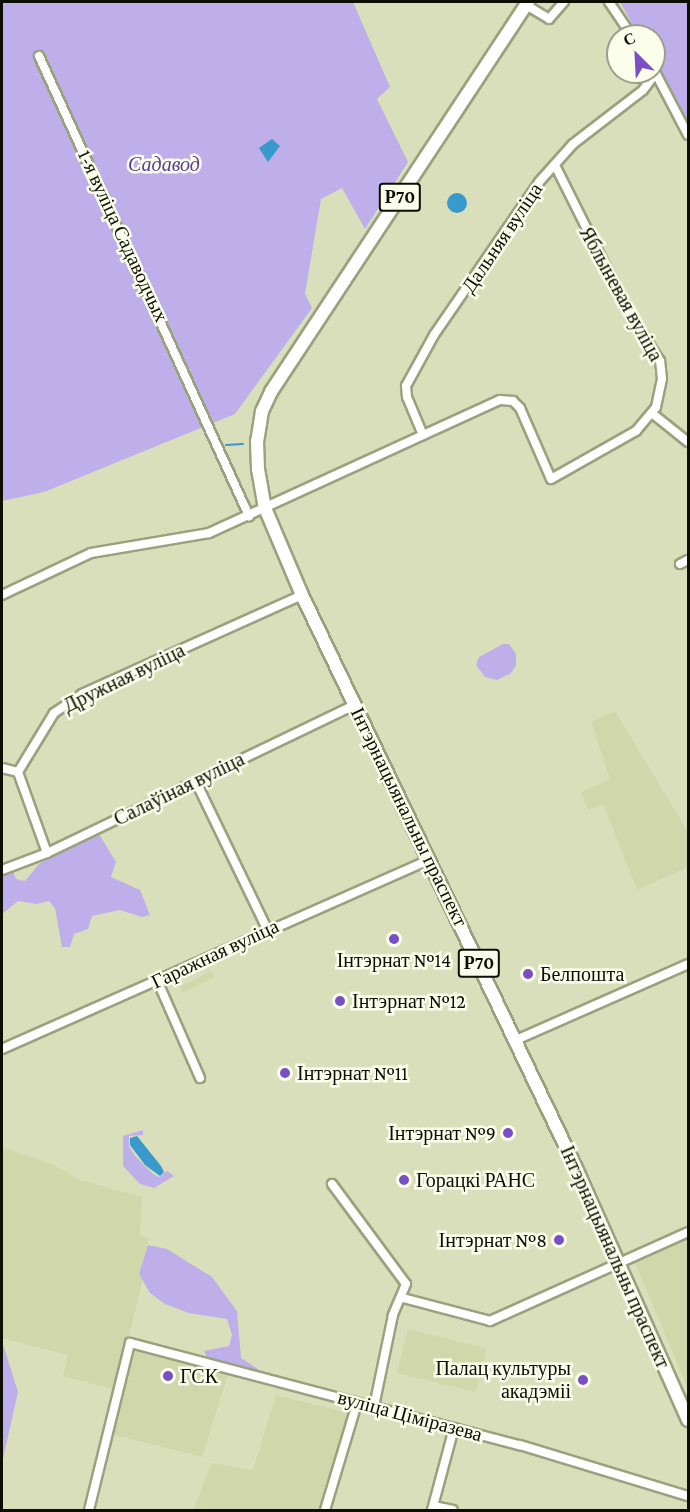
<!DOCTYPE html>
<html>
<head>
<meta charset="utf-8">
<style>
  body { margin:0 }
  #map { position:relative; width:690px; height:1512px; overflow:hidden; background:#d9dfba; font-family:"Crimson Pro",serif }
  div>[style] { position:absolute }
  [style*='--x'] { left:calc(var(--x)*1px); top:calc(var(--y)*1px); width:calc(var(--w)*1px); rotate:calc(var(--a)*1deg) }
  .built>* { inset:0; background:#d0d8ab; transform-origin:0 0 }
  .green>* { inset:0; background:#beafeb }
  .water>* { inset:0; background:#3799cc }
  .round { border-radius:50% }
  .stream>* { height:2px; margin:-1px; padding:0 1px; transform-origin:1px; border-radius:1px; background:#3799cc }
  .roads { filter:drop-shadow(2px 0 #9aa17d) drop-shadow(-2px 0 #9aa17d) drop-shadow(0 2px #9aa17d) drop-shadow(0 -2px #9aa17d) }
  .street>* { height:8px; margin:-4px; padding:0 4px; transform-origin:4px; border-radius:4px; background:#fff }
  .primary>* { height:12px; margin:-6px; padding:0 6px; transform-origin:6px; border-radius:6px; background:#fff }
  .dots>* { width:16px; height:16px; translate:-50% -50%; box-sizing:border-box; border:3px solid #fbfeeb; border-radius:50% }
  span { translate:-50% -50%; white-space:nowrap; text-align:center; line-height:1.15; -webkit-text-stroke:5px #fbfeeb; paint-order:stroke }
  .shield-label span { padding:2px 4px; background:#fbfeeb; border:2px solid; border-radius:4px; -webkit-text-stroke-width:0 }
  .shield-label { font-size:18px; color:#0d0f03; font-weight:700 }
  .park-label { font-size:20px; color:#5b3a98; font-style:italic }
  .street-label { font-size:20px; color:#0d0f03 }
  .poi-label { font-size:20px; color:#0d0f03 }
  .left { translate:0 -50%; text-align:left }
  .right { translate:-100% -50%; text-align:right }
  .frame { position:absolute; inset:0; border:3px solid #0d0f03; pointer-events:none }
  .north { position:absolute; left:606px; top:24px; width:60px; height:60px; box-sizing:border-box; background:#fbfeeb; border:2px solid #9c9e8e; border-radius:50%; rotate:336deg; font-size:16px; font-weight:700; line-height:24px; text-align:center; color:#0d0f03 }
  .north::after { content:''; display:block; margin:auto; width:21px; height:27px; background:#794fc8; clip-path:polygon(50% 0,100% 100%,50% 72%,0 100%) }
</style>
</head>
<body>
<div id="map">
  <div class="built">
    <i style="clip-path:polygon(615px 711px,688px 832px,688px 867px,637px 890px,603px 804px,588px 810px,581px 792px,610px 779px,591px 722px)"></i>
    <i style="left:211px;top:971px;width:7px;height:35px;rotate:63deg"></i>
    <i style="clip-path:polygon(2px 1147px,54px 1165px,80px 1180px,142px 1197px,140px 1235px,149px 1238px,139px 1277px,143px 1279px,126px 1348px,228px 1375px,202px 1457px,114px 1435px,124px 1392px,63px 1376px,68px 1355px,2px 1338px)"></i>
    <i style="clip-path:polygon(688px 1238px,688px 1389px,635px 1263px)"></i>
    <i style="left:408px;top:1329px;width:81px;height:45px;rotate:14deg"></i>
    <i style="clip-path:polygon(276px 1395px,349px 1413px,322px 1510px,194px 1510px,211px 1463px,253px 1470px)"></i>
  </div>
  <div class="green">
    <i style="clip-path:polygon(2px 2px,353px 2px,390px 87px,377px 99px,408px 162px,365px 229px,342px 188px,321px 199px,305px 294px,312px 308px,235px 414px,44px 492px,2px 501px)"></i>
    <i style="clip-path:polygon(620px 2px,688px 2px,688px 129px,654px 64px,654px 36px,639px 36px)"></i>
    <i style="clip-path:polygon(503px 644px,509px 644px,516px 654px,516px 666px,510px 674px,497px 680px,485px 677px,476px 665px,479px 657px)"></i>
    <i style="clip-path:polygon(99px 834px,116px 862px,111px 877px,140px 890px,150px 915px,142px 917px,120px 910px,92px 916px,88px 929px,74px 934px,70px 947px,62px 947px,55px 908px,49px 901px,37px 904px,18px 901px,2px 914px,2px 874px,13px 871px,16px 879px,25px 881px,39px 864px)"></i>
    <i style="clip-path:polygon(143px 1130px,143px 1135px,129px 1136px,129px 1146px,135px 1156px,153px 1174px,159px 1177px,167px 1171px,174px 1176px,154px 1188px,140px 1184px,123px 1166px,123px 1136px)"></i>
    <i style="clip-path:polygon(148px 1245px,167px 1249px,212px 1277px,237px 1311px,241px 1358px,264px 1373px,207px 1357px,204px 1351px,229px 1346px,232px 1335px,227px 1319px,189px 1313px,165px 1304px,150px 1293px,139px 1274px)"></i>
    <i style="clip-path:polygon(2px 1341px,18px 1392px,2px 1463px)"></i>
  </div>
  <div class="water">
    <i style="clip-path:polygon(272px 139px,280px 146px,268px 162px,259px 148px)"></i>
    <i class="round" style="left:447px;top:193px;width:20px;height:20px"></i>
    <i style="clip-path:polygon(137px 1136px,161px 1166px,164px 1172px,160px 1176px,145px 1165px,130px 1145px,130px 1138px)"></i>
  </div>
  <div class="stream">
    <i style="--x:226;--y:445;--w:17;--a:-3"></i>
  </div>
  <div class="roads">
    <div class="street">
      <i style="--x:609;--y:2;--w:41;--a:55.9"></i>
      <i style="--x:526;--y:5;--w:27;--a:31"></i>
      <i style="--x:549;--y:19;--w:23;--a:-49"></i>
      <i style="--x:39;--y:56;--w:506;--a:65.46"></i>
      <i style="--x:654;--y:70;--w:73;--a:62.4"></i>
      <i style="--x:653;--y:414;--w:45;--a:38.7"></i>
      <i style="--x:423;--y:435;--w:41;--a:-112.8"></i>
      <i style="--x:407;--y:397;--w:11;--a:-95"></i>
      <i style="--x:406;--y:386;--w:58;--a:-61.2"></i>
      <i style="--x:434;--y:335;--w:186;--a:-55.5"></i>
      <i style="--x:539;--y:182;--w:51;--a:-48.2"></i>
      <i style="--x:573;--y:144;--w:88;--a:-37.6"></i>
      <i style="--x:643;--y:90;--w:21;--a:-53"></i>
      <i style="--x:680;--y:564;--w:9;--a:-27"></i>
      <i style="--x:2;--y:595;--w:98;--a:-25.3"></i>
      <i style="--x:91;--y:553;--w:120;--a:-9.6"></i>
      <i style="--x:209;--y:533;--w:320;--a:-24.6"></i>
      <i style="--x:500;--y:400;--w:13;--a:4"></i>
      <i style="--x:513;--y:401;--w:10;--a:45"></i>
      <i style="--x:520;--y:408;--w:77;--a:66.4"></i>
      <i style="--x:551;--y:479;--w:98;--a:-29.5"></i>
      <i style="--x:636;--y:431;--w:31;--a:-50"></i>
      <i style="--x:656;--y:407;--w:29;--a:-78"></i>
      <i style="--x:662;--y:379;--w:18;--a:-96"></i>
      <i style="--x:660;--y:361;--w:55;--a:-123.1"></i>
      <i style="--x:630;--y:315;--w:168;--a:-116.6"></i>
      <i style="--x:2;--y:768;--w:16;--a:14"></i>
      <i style="--x:196;--y:782;--w:163;--a:64.2"></i>
      <i style="--x:47;--y:853;--w:86;--a:-109.7"></i>
      <i style="--x:18;--y:772;--w:69;--a:-58.6"></i>
      <i style="--x:54;--y:713;--w:34;--a:-34"></i>
      <i style="--x:82;--y:694;--w:241;--a:-24.2"></i>
      <i style="--x:2;--y:870;--w:48;--a:-20.7"></i>
      <i style="--x:47;--y:853;--w:342;--a:-25.7"></i>
      <i style="--x:157;--y:980;--w:107;--a:66.3"></i>
      <i style="--x:516;--y:1040;--w:188;--a:-23.8"></i>
      <i style="--x:2;--y:1049;--w:467;--a:-23.9"></i>
      <i style="--x:332;--y:1184;--w:124;--a:53.5"></i>
      <i style="--x:406;--y:1284;--w:34;--a:113"></i>
      <i style="--x:393;--y:1315;--w:94;--a:101.7"></i>
      <i style="--x:403;--y:1298;--w:90;--a:14.8"></i>
      <i style="--x:490;--y:1321;--w:217;--a:-24.2"></i>
      <i style="--x:434;--y:1506;--w:19;--a:12"></i>
      <i style="--x:89;--y:1510;--w:172;--a:-76.2"></i>
      <i style="--x:130;--y:1343;--w:403;--a:14.7"></i>
      <i style="--x:520;--y:1445;--w:176;--a:16.9"></i>
      <i style="--x:325;--y:1510;--w:112;--a:-73.3"></i>
      <i style="--x:432;--y:1510;--w:85;--a:-75"></i>
    </div>
    <div class="primary">
      <i style="--x:528;--y:2;--w:467;--a:123.4"></i>
      <i style="--x:271;--y:392;--w:21;--a:115"></i>
      <i style="--x:262;--y:411;--w:30;--a:99"></i>
      <i style="--x:257;--y:441;--w:28;--a:88"></i>
      <i style="--x:258;--y:469;--w:40;--a:80"></i>
      <i style="--x:265;--y:508;--w:95;--a:67"></i>
      <i style="--x:302;--y:595;--w:633;--a:64.45"></i>
      <i style="--x:575;--y:1166;--w:278;--a:66"></i>
    </div>
  </div>
  <div class="dots">
    <i style="left:394px;top:939px;background:#794fc8"></i>
    <i style="left:528px;top:974px;background:#794fc8"></i>
    <i style="left:340px;top:1001px;background:#794fc8"></i>
    <i style="left:285px;top:1073px;background:#794fc8"></i>
    <i style="left:508px;top:1133px;background:#794fc8"></i>
    <i style="left:404px;top:1180px;background:#794fc8"></i>
    <i style="left:559px;top:1240px;background:#794fc8"></i>
    <i style="left:168px;top:1376px;background:#794fc8"></i>
    <i style="left:583px;top:1380px;background:#794fc8"></i>
  </div>
  <div class="shield-label">
    <span style="left:400px;top:197px">Р70</span>
    <span style="left:479px;top:963px">Р70</span>
  </div>
  <div class="park-label">
    <span style="left:164px;top:164px">Садавод</span>
  </div>
  <div class="street-label">
    <span style="left:123px;top:236px;rotate:65deg">1-я вуліца Садаводчых</span>
    <span style="left:502px;top:238px;rotate:-56deg">Дальняя вуліца</span>
    <span style="left:621px;top:294px;rotate:61deg">Яблыневая вуліца</span>
    <span style="left:124px;top:678px;rotate:-26deg">Дружная вуліца</span>
    <span style="left:179px;top:789px;rotate:-26deg">Салаўіная вуліца</span>
    <span style="left:409px;top:817px;rotate:64deg">Інтэрнацыянальны праспект</span>
    <span style="left:215px;top:954px;rotate:-25deg">Гаражная вуліца</span>
    <span style="left:615px;top:1257px;rotate:66deg">Інтэрнацыянальны праспект</span>
    <span style="left:410px;top:1416px;rotate:15deg">вуліца Ціміразева</span>
  </div>
  <div class="poi-label">
    <span style="left:394px;top:960px">Інтэрнат №14</span>
    <span class="left" style="left:540px;top:974px">Белпошта</span>
    <span class="left" style="left:352px;top:1001px">Інтэрнат №12</span>
    <span class="left" style="left:297px;top:1073px">Інтэрнат №11</span>
    <span class="right" style="left:496px;top:1133px">Інтэрнат №9</span>
    <span class="left" style="left:416px;top:1180px">Горацкі РАНС</span>
    <span class="right" style="left:547px;top:1240px">Інтэрнат №8</span>
    <span class="right" style="left:571px;top:1380px">Палац культуры<br>акадэміі</span>
    <span class="left" style="left:180px;top:1376px">ГСК</span>
  </div>
  <div class="frame"></div>
  <div class="north">С</div>
</div>
</body>
</html>
